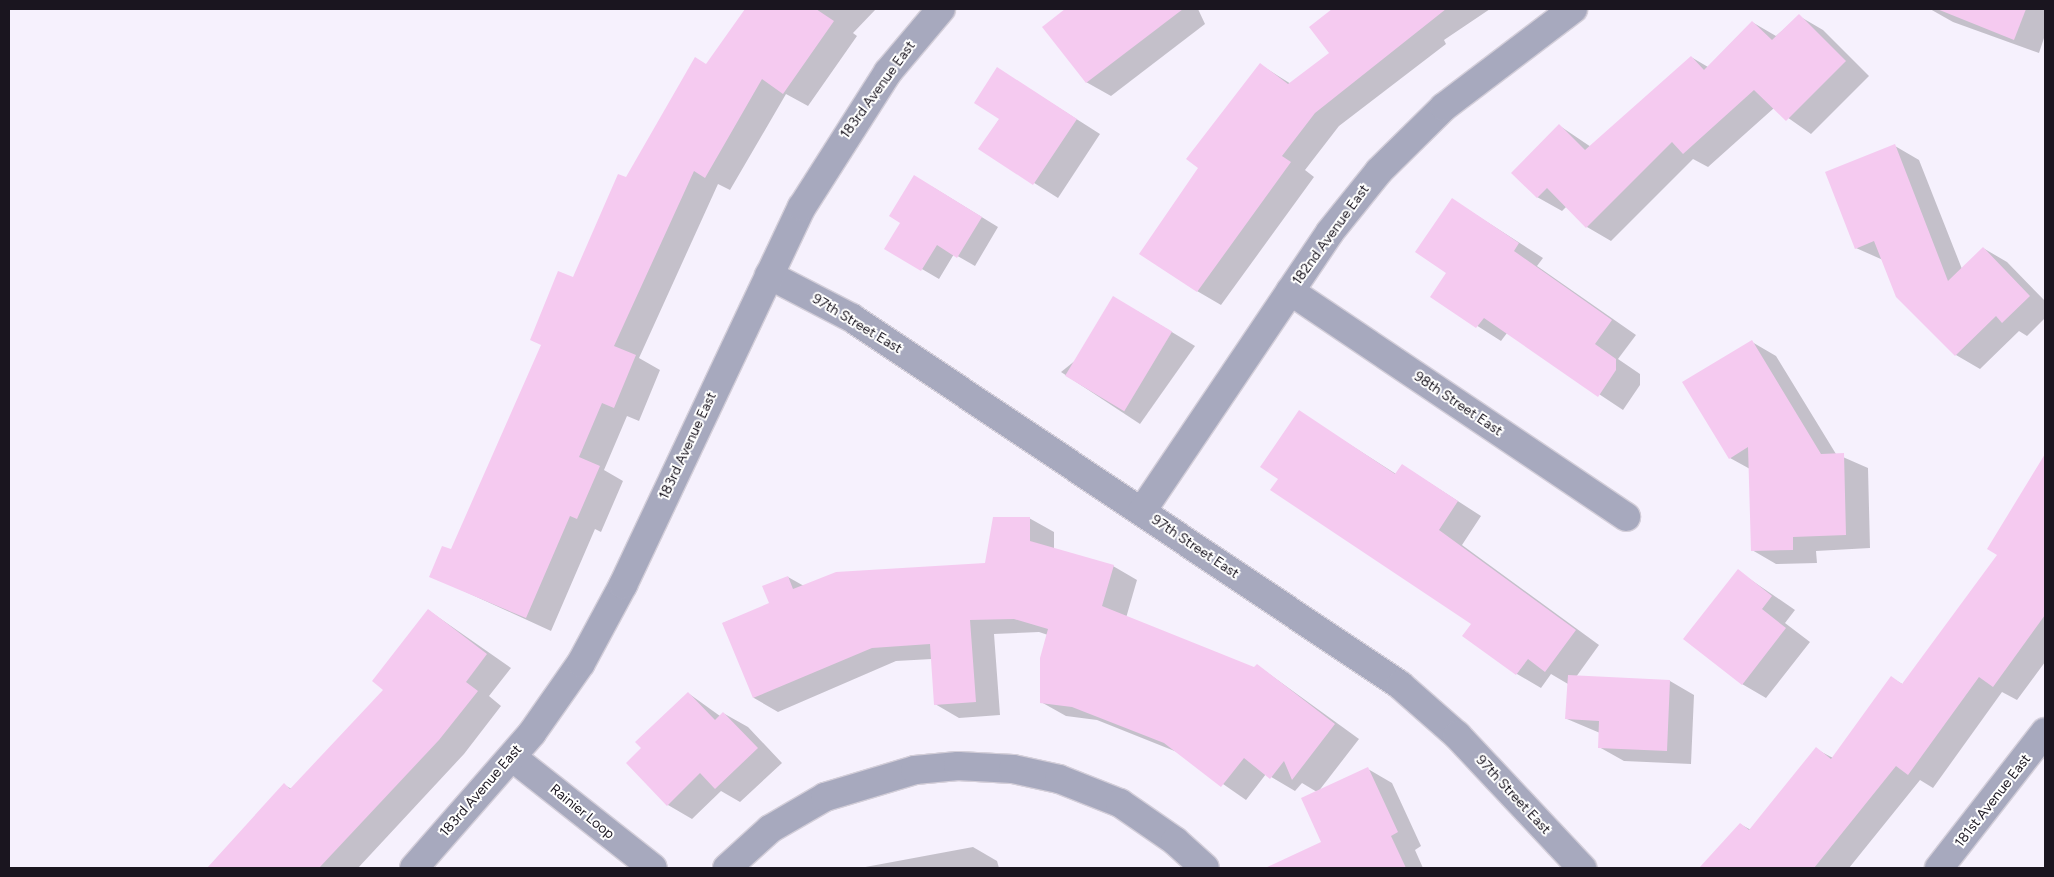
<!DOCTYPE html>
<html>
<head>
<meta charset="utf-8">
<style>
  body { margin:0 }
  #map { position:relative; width:2054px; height:877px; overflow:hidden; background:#f6f1fd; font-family:Figtree,sans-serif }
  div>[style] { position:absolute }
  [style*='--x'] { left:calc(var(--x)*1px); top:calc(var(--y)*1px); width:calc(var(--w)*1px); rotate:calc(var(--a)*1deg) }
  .shadow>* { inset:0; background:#0003 }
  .building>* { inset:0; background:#f5caf0; transform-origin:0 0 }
  .roads { filter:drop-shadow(1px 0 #d3ced9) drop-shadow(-1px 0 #d3ced9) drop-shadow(0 1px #d3ced9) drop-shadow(0 -1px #d3ced9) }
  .minor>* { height:28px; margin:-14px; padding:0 14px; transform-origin:14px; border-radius:14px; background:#a7a9be }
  span { translate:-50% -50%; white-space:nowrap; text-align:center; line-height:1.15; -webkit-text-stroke:4px #fff; paint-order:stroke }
  .street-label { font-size:14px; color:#1a151f }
  .frame { position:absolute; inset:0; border:10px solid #1a151f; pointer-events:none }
</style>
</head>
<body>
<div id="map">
  <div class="shadow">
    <i style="clip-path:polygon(746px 9px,876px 9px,853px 33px,857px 36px,808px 106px,786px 94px,730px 190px,718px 184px,639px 358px,660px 370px,639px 421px,627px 416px,604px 470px,623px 481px,601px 532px,595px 529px,551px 631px,431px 576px,451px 551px,573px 279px,626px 179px)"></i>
    <i style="clip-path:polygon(1067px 9px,1198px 9px,1205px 24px,1111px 96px,1086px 82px,1044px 27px)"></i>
    <i style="clip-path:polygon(1334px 9px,1490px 9px,1444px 40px,1446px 44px,1339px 126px,1305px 170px,1314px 177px,1221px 305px,1197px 291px,1200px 168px,1261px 65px,1291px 84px,1331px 53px,1311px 27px)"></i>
    <i style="clip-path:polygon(1930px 9px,2045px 9px,2045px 35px,2039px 53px,1953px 22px)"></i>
    <i style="clip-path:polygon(1799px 16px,1823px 30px,1869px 76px,1811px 134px,1774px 108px,1708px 167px,1693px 159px,1611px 241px,1587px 227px,1567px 206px,1562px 211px,1537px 197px,1560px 126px,1591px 147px,1691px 57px,1708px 67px,1752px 22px,1776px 36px)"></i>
    <i style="clip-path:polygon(998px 69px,1100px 134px,1058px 198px,980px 149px,1000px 118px)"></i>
    <i style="clip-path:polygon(1895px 146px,1919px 160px,1962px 269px,1983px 248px,2007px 262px,2045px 301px,2045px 318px,2027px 336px,2019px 331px,1980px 369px,1956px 355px,1883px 260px,1856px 248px)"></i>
    <i style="clip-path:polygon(931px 186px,998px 227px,975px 266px,954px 254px,939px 279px,886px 248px)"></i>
    <i style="clip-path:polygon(1453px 200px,1543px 258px,1537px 266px,1636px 335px,1618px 359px,1640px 374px,1640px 385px,1623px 410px,1507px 333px,1501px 341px,1432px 297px,1448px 273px)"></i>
    <i style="clip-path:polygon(1137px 311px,1195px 346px,1140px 424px,1061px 372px)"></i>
    <i style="clip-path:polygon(1752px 342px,1776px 356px,1836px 454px,1868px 468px,1870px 548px,1816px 551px,1817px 563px,1776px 564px,1752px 550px,1750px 469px,1730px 458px)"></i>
    <i style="clip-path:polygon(1299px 412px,1396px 474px,1402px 465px,1481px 516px,1462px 545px,1599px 645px,1576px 677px,1670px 681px,1694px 695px,1691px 764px,1624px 761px,1599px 747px,1600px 733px,1567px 719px,1568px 684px,1551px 674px,1541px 688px,1517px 674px,1464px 636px,1473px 624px,1279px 479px)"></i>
    <i style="clip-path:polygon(2045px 468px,2045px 662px,2017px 700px,2002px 692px,1933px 788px,1920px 780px,1849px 868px,1701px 868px,1740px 824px,1751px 830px,1816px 749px,1833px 758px,1892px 678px,1904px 685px,1999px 554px)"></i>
    <i style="clip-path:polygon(1029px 518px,1054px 532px,1054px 549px,1113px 566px,1137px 580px,1126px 618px,1254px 669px,1257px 665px,1359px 739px,1318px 792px,1368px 769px,1392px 783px,1421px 846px,1415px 850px,1423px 868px,1308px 868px,1301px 853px,1323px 843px,1317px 792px,1302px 783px,1295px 791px,1266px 774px,1246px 800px,1177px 752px,1097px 720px,1066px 716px,1041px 702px,1048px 635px,1039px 632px,994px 634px,1000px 715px,959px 718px,935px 704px,932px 659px,896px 661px,778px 712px,754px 698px,723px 623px,771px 604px,788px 577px,804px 586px,986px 564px)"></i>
    <i style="clip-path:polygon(1738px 571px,1795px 610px,1785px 623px,1810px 642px,1766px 698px,1742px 684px)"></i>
    <i style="clip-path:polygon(428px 610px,511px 668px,489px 696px,501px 706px,464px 754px,358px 868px,221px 868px,284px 785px,292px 789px,385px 689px)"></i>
    <i style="clip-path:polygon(688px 693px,720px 716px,723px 713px,748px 727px,782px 763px,740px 802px,721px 791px,692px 819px,668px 805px,643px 748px)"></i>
    <i style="clip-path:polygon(973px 847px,997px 861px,999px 868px,860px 868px)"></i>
  </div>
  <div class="building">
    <i style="clip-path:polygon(745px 9px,816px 9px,834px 21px,783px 94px,762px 79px,705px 178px,694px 171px,614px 346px,636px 355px,614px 408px,602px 403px,579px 457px,600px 466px,577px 519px,570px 516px,526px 618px,429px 577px,442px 546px,451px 549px,541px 345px,530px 340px,558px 271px,573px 277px,618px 174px,626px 177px,695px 57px,706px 64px)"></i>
    <i style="clip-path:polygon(1065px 9px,1183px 9px,1086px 83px,1042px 27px)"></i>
    <i style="clip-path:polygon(1332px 9px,1446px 9px,1315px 113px,1282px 156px,1291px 162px,1197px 292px,1139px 254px,1198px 168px,1186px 159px,1260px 63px,1288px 84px,1329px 53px,1309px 27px)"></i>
    <i style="clip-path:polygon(1937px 9px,2026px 9px,2014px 40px)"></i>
    <i style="clip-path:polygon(1799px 14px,1846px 61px,1786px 121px,1754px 90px,1683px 154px,1672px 142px,1586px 228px,1547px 188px,1537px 198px,1511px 173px,1559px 124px,1585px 150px,1691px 56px,1704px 70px,1752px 21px,1772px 40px)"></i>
    <i style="clip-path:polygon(997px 67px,1077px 119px,1033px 185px,978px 149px,999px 119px,974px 103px)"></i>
    <i style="clip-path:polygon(1895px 144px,1948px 281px,1983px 247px,2030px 296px,2002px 323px,1996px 316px,1955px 356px,1896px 297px,1874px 241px,1855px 249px,1825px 172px)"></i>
    <i style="clip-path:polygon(914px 175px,982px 217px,957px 258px,937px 245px,921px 271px,884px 249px,900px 223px,889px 216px)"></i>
    <i style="clip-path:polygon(1452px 198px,1519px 243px,1514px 251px,1612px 320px,1595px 344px,1616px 359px,1616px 370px,1598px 397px,1484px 318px,1476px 328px,1430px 297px,1446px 273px,1415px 252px)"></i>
    <i style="left:1113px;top:296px;width:69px;height:93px;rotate:31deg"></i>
    <i style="clip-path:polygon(1752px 340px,1821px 454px,1844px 453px,1846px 535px,1793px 537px,1793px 550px,1751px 551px,1748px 447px,1729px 459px,1682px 382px)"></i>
    <i style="clip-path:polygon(1299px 410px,1395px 474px,1402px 464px,1458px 501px,1439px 530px,1576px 630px,1545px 672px,1528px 659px,1516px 675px,1462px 636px,1471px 624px,1270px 490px,1278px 479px,1260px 467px)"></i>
    <i style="clip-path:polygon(2045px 454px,2045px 615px,1993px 687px,1979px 677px,1908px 775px,1896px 766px,1814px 868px,1699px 868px,1740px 823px,1749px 830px,1816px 747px,1831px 759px,1891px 676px,1902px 684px,1997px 555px,1987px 549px)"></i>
    <i style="clip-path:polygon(993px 517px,1030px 517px,1030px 541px,1114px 565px,1102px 606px,1254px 667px,1257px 664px,1335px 724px,1292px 780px,1284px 761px,1270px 779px,1244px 758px,1221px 787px,1164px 743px,1072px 707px,1040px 703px,1040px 658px,1048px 629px,1014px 619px,970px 620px,976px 702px,934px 705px,930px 644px,872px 648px,753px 698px,722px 623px,769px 603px,762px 586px,788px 576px,793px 589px,836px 572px,985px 563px)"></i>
    <i style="clip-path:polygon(1738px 569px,1772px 596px,1762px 609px,1786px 628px,1742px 685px,1683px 639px)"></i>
    <i style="clip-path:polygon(428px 609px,487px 654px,466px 682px,478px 691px,439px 740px,319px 868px,207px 868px,284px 783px,290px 789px,383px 690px,372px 681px)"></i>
    <i style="clip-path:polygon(1568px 675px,1670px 680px,1667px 751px,1598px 748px,1599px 721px,1565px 719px)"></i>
    <i style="clip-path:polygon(688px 692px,715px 720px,723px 712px,758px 748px,715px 789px,700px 773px,667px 806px,626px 763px,641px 748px,635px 742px)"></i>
    <i style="clip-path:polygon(1368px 767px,1398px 832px,1391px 836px,1406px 868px,1265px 868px,1321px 842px,1301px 798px)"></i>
  </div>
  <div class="roads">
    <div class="minor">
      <i style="--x:769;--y:275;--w:93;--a:27.4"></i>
      <i style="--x:852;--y:318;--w:660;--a:33.81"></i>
      <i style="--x:1400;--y:685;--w:76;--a:41.3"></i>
      <i style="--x:1457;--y:735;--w:183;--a:46.8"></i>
      <i style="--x:1290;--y:291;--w:405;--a:33.9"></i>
      <i style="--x:1142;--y:511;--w:336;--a:-56"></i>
      <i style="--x:1330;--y:232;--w:78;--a:-51.2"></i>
      <i style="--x:1379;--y:171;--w:91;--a:-44.6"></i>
      <i style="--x:1444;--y:107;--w:162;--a:-37.2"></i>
      <i style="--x:512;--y:757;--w:179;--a:38.2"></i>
      <i style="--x:414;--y:868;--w:179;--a:-48.8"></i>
      <i style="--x:532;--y:733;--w:85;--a:-55"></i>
      <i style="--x:581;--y:663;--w:89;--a:-61.7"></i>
      <i style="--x:623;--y:585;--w:418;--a:-64.7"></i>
      <i style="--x:802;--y:207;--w:160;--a:-57.5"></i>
      <i style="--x:888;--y:72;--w:82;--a:-49.9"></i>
      <i style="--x:727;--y:868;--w:58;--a:-42.2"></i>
      <i style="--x:770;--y:829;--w:64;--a:-30.2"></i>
      <i style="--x:825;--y:797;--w:94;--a:-16.7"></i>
      <i style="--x:915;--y:770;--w:43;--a:-5.3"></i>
      <i style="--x:958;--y:766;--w:55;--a:3.1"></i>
      <i style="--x:1013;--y:769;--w:47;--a:12.3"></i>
      <i style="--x:1059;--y:779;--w:66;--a:21.5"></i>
      <i style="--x:1120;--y:803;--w:67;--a:34.6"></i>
      <i style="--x:1175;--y:841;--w:40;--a:42"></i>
      <i style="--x:1939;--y:868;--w:172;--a:-52.1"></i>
    </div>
  </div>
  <div class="street-label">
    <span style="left:878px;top:90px;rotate:-54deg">183rd Avenue East</span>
    <span style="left:1331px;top:235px;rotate:-54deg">182nd Avenue East</span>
    <span style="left:857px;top:324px;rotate:31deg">97th Street East</span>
    <span style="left:1458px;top:404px;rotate:34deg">98th Street East</span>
    <span style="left:688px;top:446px;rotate:-65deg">183rd Avenue East</span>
    <span style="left:1195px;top:547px;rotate:34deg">97th Street East</span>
    <span style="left:481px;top:791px;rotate:-49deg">183rd Avenue East</span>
    <span style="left:1513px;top:795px;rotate:47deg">97th Street East</span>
    <span style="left:1993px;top:801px;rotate:-52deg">181st Avenue East</span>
    <span style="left:582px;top:812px;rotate:39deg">Rainier Loop</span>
  </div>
  <div class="frame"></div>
</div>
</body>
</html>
